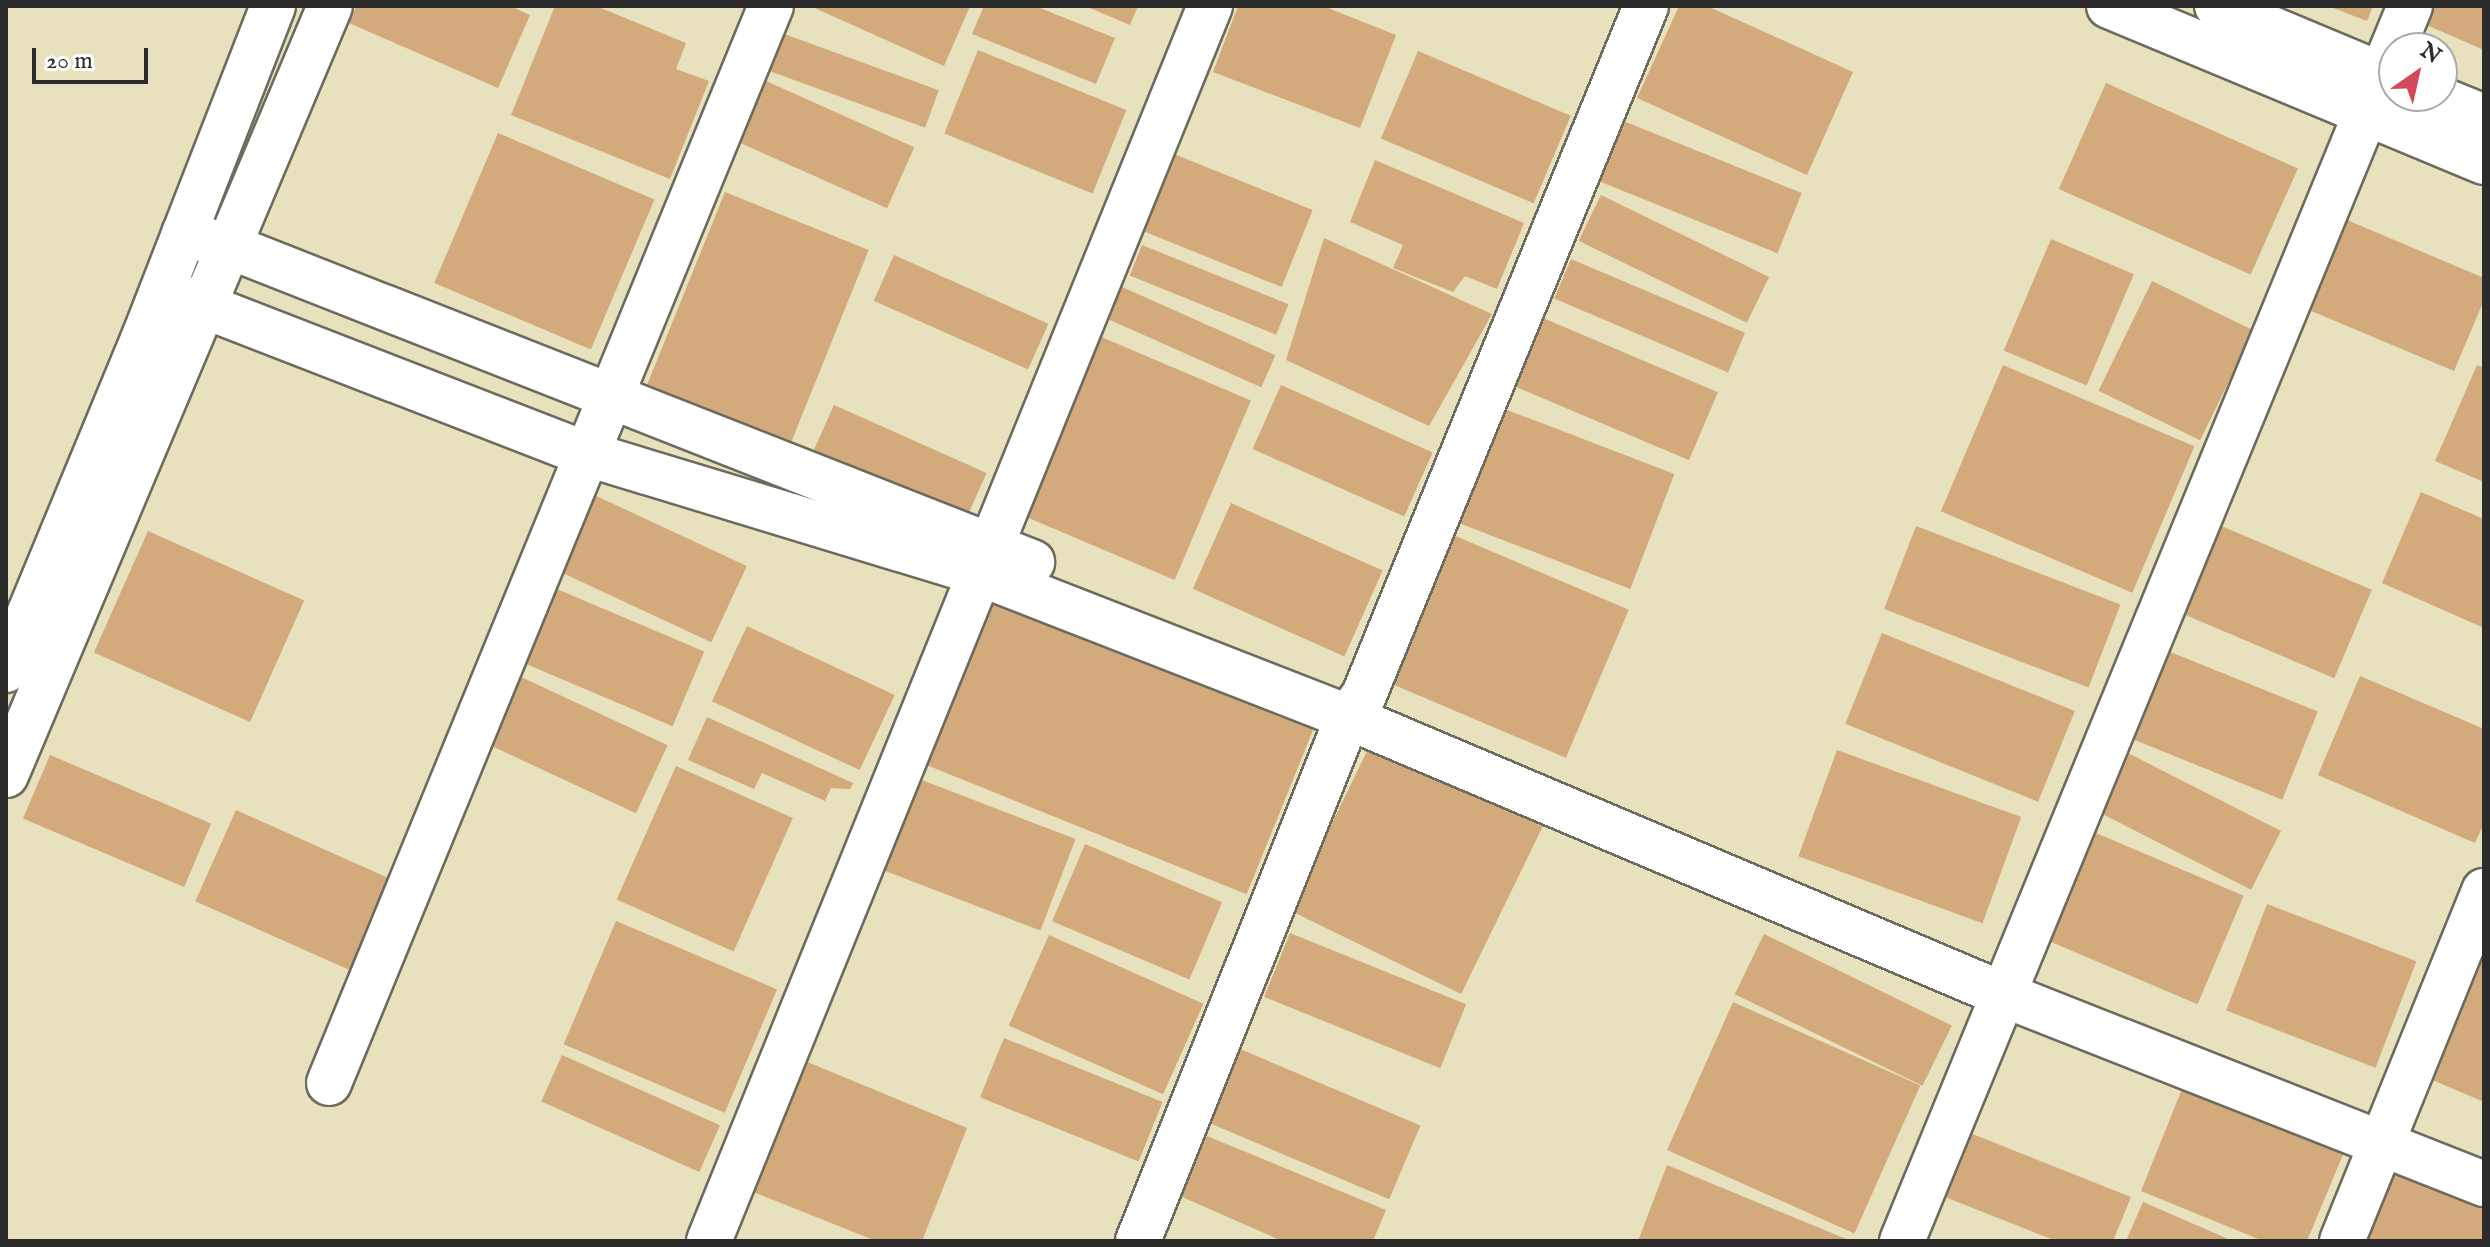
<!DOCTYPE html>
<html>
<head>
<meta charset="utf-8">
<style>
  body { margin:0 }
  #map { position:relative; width:2490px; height:1247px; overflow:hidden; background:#e8e1be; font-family:"IM FELL English",serif }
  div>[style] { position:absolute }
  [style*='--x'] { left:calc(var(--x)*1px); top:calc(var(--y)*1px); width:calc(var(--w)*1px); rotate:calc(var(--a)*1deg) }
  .building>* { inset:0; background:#d2aa7b; transform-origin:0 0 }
  .roads { filter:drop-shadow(2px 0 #6d6b5e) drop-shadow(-2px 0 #6d6b5e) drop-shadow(0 2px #6d6b5e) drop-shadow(0 -2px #6d6b5e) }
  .minor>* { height:44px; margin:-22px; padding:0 22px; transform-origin:22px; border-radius:22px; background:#fff }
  span { translate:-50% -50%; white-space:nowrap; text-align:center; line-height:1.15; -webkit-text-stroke:7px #fff; paint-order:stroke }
  .frame { position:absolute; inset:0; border:8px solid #2b2b2b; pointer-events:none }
  .north { position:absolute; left:2378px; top:32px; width:80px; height:80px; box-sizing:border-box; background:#fff; border:2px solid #aaa; border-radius:50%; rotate:34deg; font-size:22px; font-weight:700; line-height:32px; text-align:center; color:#2b2b2b }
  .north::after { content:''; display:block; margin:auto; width:28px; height:36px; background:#d1495b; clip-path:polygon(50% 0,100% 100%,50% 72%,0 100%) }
  .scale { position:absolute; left:32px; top:48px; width:116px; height:36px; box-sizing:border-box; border:4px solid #2b2b2b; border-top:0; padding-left:10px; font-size:24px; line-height:28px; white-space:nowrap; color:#2b2b2b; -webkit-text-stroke:6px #fff; paint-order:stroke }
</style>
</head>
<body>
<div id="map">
  <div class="building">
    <i style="clip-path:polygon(356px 6px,510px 6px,530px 15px,498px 88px,349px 23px)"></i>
    <i style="clip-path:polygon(555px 6px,596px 6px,686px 43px,676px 69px,709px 81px,670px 179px,511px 115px)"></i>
    <i style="clip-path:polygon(810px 6px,970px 6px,944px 66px)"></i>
    <i style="clip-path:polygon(984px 6px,1035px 6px,1115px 38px,1096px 84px,972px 34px)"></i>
    <i style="clip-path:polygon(1085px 6px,1138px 6px,1130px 25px)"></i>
    <i style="clip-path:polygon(1238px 6px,1323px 6px,1396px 35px,1360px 128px,1213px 72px)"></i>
    <i style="clip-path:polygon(1679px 6px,1707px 6px,1853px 72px,1807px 175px,1637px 98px)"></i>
    <i style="clip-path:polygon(2328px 6px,2373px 6px,2367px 21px)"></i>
    <i style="clip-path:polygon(2432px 6px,2484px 6px,2484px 50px,2424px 24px)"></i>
    <i style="left:779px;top:32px;width:170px;height:40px;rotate:20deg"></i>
    <i style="left:978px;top:50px;width:160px;height:90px;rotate:22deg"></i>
    <i style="left:1418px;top:51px;width:166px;height:95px;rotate:23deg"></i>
    <i style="left:759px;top:78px;width:170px;height:67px;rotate:24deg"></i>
    <i style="left:2106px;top:83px;width:210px;height:116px;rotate:24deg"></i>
    <i style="left:1621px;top:120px;width:195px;height:65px;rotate:22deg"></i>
    <i style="left:498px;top:133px;width:170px;height:163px;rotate:23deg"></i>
    <i style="left:1169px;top:152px;width:155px;height:83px;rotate:22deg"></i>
    <i style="clip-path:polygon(1375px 160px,1524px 223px,1497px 289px,1465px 276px,1453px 292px,1393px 268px,1403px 245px,1350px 222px)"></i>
    <i style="left:725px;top:192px;width:155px;height:215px;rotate:22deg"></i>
    <i style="left:1601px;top:195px;width:187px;height:51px;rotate:26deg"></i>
    <i style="clip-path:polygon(2347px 220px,2484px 278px,2484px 300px,2454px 371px,2309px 310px)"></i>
    <i style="clip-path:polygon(1324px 238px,1492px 314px,1429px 426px,1286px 360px)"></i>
    <i style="left:2051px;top:239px;width:90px;height:121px;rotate:23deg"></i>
    <i style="left:1142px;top:245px;width:158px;height:33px;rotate:22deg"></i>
    <i style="left:894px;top:255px;width:169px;height:50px;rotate:24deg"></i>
    <i style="left:1571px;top:259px;width:189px;height:43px;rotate:23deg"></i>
    <i style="left:2152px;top:281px;width:113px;height:122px;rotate:26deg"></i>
    <i style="left:1122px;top:287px;width:168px;height:35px;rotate:24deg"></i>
    <i style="left:1543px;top:318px;width:190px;height:74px;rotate:23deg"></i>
    <i style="left:1099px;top:336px;width:165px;height:195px;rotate:23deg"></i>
    <i style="left:2003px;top:365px;width:208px;height:159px;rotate:23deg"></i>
    <i style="clip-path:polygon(2477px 365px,2484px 368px,2484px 482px,2435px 461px)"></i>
    <i style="left:1281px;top:385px;width:166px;height:70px;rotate:24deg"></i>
    <i style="left:834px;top:405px;width:167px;height:51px;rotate:24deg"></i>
    <i style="left:1497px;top:406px;width:190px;height:123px;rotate:21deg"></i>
    <i style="clip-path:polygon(2421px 492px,2484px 519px,2484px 628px,2382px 583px)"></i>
    <i style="left:590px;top:493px;width:173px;height:84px;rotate:25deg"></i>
    <i style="left:1231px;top:503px;width:166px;height:94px;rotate:24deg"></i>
    <i style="left:2219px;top:525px;width:166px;height:96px;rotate:23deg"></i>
    <i style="left:1916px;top:526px;width:219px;height:89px;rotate:21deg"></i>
    <i style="left:148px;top:531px;width:171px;height:133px;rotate:24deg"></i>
    <i style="left:1453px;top:535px;width:191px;height:161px;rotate:23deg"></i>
    <i style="left:545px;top:584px;width:173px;height:81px;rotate:23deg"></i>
    <i style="left:994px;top:596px;width:346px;height:182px;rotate:22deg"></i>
    <i style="left:747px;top:626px;width:163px;height:83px;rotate:25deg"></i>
    <i style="left:1882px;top:633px;width:208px;height:98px;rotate:22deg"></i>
    <i style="left:2163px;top:649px;width:167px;height:95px;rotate:22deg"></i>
    <i style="left:519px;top:676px;width:164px;height:75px;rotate:25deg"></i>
    <i style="clip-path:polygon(2360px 676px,2484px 729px,2484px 823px,2475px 843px,2318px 775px)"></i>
    <i style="clip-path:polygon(707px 717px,853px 783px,850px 789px,831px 788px,825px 801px,762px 773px,754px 789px,688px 760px)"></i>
    <i style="left:1371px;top:743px;width:191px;height:186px;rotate:26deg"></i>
    <i style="left:1837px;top:750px;width:196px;height:113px;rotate:20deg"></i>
    <i style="left:2126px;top:752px;width:174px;height:66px;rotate:27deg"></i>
    <i style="left:50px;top:755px;width:175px;height:69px;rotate:23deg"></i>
    <i style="left:676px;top:766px;width:128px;height:146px;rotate:24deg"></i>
    <i style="left:914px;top:777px;width:173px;height:98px;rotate:21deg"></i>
    <i style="left:236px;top:810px;width:170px;height:100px;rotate:24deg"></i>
    <i style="left:2089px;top:830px;width:168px;height:118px;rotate:23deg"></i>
    <i style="left:1085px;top:844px;width:149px;height:84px;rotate:23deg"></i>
    <i style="left:2267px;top:904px;width:160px;height:114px;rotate:21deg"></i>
    <i style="left:616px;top:921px;width:175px;height:134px;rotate:23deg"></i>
    <i style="left:1290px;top:933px;width:190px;height:69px;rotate:22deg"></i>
    <i style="left:1764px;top:934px;width:209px;height:67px;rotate:26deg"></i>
    <i style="left:1049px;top:935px;width:169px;height:99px;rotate:24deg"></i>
    <i style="clip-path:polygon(2484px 953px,2484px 1102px,2430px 1079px)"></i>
    <i style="left:1733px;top:1002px;width:205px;height:162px;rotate:24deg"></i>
    <i style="left:1004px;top:1038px;width:171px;height:64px;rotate:22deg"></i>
    <i style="left:1240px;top:1049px;width:196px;height:80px;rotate:23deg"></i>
    <i style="left:562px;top:1055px;width:173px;height:51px;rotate:24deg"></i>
    <i style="clip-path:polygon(805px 1061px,967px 1128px,922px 1241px,876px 1241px,751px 1191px)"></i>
    <i style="clip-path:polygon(2186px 1079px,2347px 1145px,2307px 1241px,2263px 1241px,2141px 1191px)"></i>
    <i style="clip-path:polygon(1970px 1133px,2131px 1197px,2113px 1241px,2056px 1241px,1945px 1197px)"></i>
    <i style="clip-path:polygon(1207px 1136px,1386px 1210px,1373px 1241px,1282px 1241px,1180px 1196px)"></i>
    <i style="clip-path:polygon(1667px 1165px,1851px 1241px,1638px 1241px)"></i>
    <i style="clip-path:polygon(2394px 1166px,2484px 1206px,2484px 1241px,2364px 1241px)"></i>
    <i style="clip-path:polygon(2143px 1202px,2233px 1241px,2126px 1241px)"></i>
  </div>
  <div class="roads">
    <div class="minor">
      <i style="--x:2109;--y:6;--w:406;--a:22.6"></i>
      <i style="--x:2217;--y:6;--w:192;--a:22.7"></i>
      <i style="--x:2433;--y:96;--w:55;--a:22.4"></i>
      <i style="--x:184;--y:234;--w:49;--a:15.5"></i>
      <i style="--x:231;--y:247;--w:861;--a:21.47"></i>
      <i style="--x:163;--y:290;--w:451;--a:21.2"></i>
      <i style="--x:584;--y:453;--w:410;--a:16.9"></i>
      <i style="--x:976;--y:572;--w:399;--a:21.3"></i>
      <i style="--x:1348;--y:717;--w:710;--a:22.95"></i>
      <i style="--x:2002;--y:994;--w:518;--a:21.51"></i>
      <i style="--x:6;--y:670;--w:360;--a:-67.5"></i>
      <i style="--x:144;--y:337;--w:355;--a:-68.7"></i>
      <i style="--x:6;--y:775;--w:834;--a:-67.15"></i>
      <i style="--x:329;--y:1083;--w:1164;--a:-67.69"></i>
      <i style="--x:709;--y:1241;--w:1333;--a:-67.92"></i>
      <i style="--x:1138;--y:1241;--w:565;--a:-68.16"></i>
      <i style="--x:1348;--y:717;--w:27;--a:-54"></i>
      <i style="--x:1364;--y:695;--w:744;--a:-67.74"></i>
      <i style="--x:1902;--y:1241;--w:1335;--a:-67.64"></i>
      <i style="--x:2342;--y:1241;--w:378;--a:-67.9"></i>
    </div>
  </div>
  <div class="frame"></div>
  <div class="north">N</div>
  <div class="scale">20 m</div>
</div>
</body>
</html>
